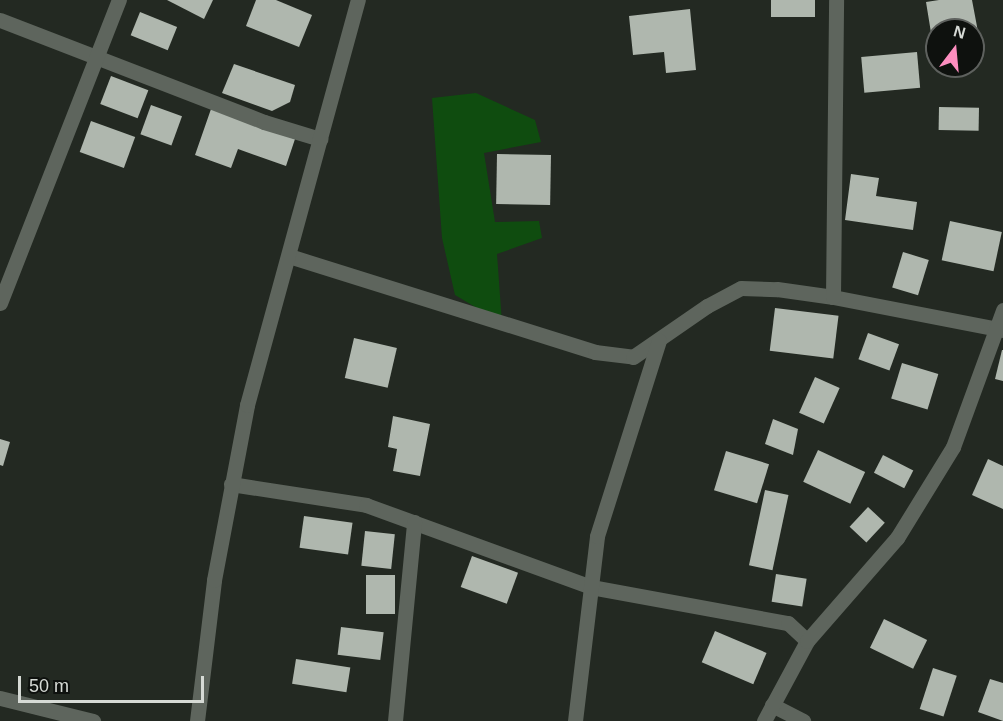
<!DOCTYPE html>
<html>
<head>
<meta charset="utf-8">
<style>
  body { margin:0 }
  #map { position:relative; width:1003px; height:721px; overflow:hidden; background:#232922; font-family:Helvetica,sans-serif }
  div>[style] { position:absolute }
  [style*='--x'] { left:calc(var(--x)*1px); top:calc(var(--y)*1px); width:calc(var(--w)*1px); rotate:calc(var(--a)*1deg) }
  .green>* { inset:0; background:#0f4c0f }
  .building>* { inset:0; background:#afb7ae; transform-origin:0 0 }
  .street>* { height:15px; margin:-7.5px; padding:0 7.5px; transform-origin:7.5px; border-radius:7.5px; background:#5e655d }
  .secondary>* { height:15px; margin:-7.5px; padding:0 7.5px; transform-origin:7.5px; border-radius:7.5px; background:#5e655d }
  span { translate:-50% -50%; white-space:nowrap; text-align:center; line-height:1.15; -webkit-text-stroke:6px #0e110e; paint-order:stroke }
  .north { position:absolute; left:925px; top:18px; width:60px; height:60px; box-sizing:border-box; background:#0e110e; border:2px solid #5e615e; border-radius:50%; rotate:16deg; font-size:16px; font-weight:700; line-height:24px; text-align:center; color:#d6dad5 }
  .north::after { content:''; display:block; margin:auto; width:21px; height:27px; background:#fd8ebf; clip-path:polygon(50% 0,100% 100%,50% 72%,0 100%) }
  .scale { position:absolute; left:18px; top:676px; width:186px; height:27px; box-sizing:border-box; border:3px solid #d6dad5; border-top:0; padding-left:8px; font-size:18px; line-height:21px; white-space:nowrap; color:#d6dad5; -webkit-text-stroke:4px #0e110e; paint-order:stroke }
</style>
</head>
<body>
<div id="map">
  <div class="green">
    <i style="clip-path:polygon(476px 93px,535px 120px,541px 142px,484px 153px,495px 222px,539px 221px,542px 238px,497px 254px,502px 323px,455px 295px,442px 238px,432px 98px)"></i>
  </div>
  <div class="building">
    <i style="clip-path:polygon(167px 0,213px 0,204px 19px)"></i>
    <i style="clip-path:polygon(256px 0,276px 0,312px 15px,299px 47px,246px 26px)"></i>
    <i style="left:771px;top:0;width:44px;height:17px"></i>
    <i style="clip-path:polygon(939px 0,972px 0,979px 37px,973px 38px,973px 30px,937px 30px,937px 44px,933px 45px,926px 2px)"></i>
    <i style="clip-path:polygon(690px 9px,696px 70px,666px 73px,664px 52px,633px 55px,629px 16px)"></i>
    <i style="left:140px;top:12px;width:40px;height:25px;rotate:22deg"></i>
    <i style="left:917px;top:52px;width:36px;height:56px;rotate:85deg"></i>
    <i style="clip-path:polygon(234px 64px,295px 85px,290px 102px,272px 111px,222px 93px)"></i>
    <i style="left:111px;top:76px;width:40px;height:30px;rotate:21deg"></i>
    <i style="left:151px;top:105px;width:33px;height:31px;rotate:20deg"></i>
    <i style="left:939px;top:107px;width:40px;height:23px;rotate:1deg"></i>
    <i style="clip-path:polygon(211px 109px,295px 139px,286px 166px,238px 149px,231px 168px,195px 155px)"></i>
    <i style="left:91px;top:121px;width:47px;height:33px;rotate:20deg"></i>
    <i style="left:497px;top:154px;width:54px;height:50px;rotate:1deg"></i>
    <i style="clip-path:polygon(851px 174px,879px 178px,876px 196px,917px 202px,913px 230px,845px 220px)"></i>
    <i style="left:950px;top:221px;width:53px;height:40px;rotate:12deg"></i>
    <i style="left:903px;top:252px;width:27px;height:37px;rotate:17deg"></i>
    <i style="left:775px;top:308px;width:64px;height:43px;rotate:7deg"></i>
    <i style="left:868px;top:333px;width:33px;height:28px;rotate:20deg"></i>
    <i style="left:354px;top:338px;width:44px;height:41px;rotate:13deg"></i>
    <i style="clip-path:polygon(1002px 350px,1003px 350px,1003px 381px,995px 379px)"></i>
    <i style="left:902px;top:363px;width:38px;height:37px;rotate:17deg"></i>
    <i style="left:815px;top:377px;width:27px;height:39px;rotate:24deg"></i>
    <i style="clip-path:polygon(393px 416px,430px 424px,420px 476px,393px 471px,397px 449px,388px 447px)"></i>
    <i style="clip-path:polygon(773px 419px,798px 429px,793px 455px,765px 444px)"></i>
    <i style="clip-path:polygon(0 439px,10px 442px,3px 466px,0 465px)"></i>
    <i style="left:818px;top:450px;width:52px;height:35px;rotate:25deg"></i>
    <i style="left:726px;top:451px;width:45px;height:41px;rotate:17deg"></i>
    <i style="left:883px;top:455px;width:34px;height:20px;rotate:27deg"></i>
    <i style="clip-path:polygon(988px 459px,1003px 466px,1003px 509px,972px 495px)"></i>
    <i style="left:765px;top:490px;width:24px;height:77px;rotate:12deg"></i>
    <i style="left:868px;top:507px;width:23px;height:27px;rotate:43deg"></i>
    <i style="left:304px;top:516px;width:49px;height:32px;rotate:8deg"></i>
    <i style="left:365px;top:531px;width:30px;height:35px;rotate:6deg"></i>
    <i style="left:472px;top:556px;width:49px;height:33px;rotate:20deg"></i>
    <i style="left:776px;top:574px;width:31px;height:28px;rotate:9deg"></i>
    <i style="left:366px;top:575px;width:29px;height:39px"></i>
    <i style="left:884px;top:619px;width:48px;height:32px;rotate:26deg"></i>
    <i style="left:341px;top:627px;width:43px;height:28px;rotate:7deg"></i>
    <i style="left:715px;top:631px;width:56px;height:34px;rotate:23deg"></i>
    <i style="left:296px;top:659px;width:55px;height:25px;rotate:9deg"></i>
    <i style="left:933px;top:668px;width:25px;height:43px;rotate:18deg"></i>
    <i style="clip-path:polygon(990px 679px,1003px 683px,1003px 721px,978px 712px)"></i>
  </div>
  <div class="street">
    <i style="--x:0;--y:20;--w:283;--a:21.1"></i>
    <i style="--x:264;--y:122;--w:59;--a:16.9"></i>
    <i style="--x:289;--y:256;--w:321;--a:17.4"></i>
    <i style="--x:595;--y:352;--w:38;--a:7"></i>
    <i style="--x:633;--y:357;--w:90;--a:-34.6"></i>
    <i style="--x:707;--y:306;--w:38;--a:-28"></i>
    <i style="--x:741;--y:288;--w:36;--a:2"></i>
    <i style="--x:777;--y:289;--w:57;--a:8.1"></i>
    <i style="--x:833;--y:297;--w:173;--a:11"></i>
    <i style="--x:833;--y:297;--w:297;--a:-89.4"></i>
    <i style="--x:0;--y:303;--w:326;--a:-68.6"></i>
    <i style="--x:231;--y:484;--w:137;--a:8.8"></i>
    <i style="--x:366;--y:505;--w:239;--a:20"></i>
    <i style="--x:591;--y:587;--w:200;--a:10.4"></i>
    <i style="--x:788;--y:623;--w:26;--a:43"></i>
    <i style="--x:0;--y:698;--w:96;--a:13.9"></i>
    <i style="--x:772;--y:705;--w:35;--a:27"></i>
    <i style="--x:395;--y:721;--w:200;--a:-84.5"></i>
    <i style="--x:575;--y:721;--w:186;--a:-83.2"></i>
    <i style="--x:597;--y:536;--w:205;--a:-72.4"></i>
    <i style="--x:764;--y:721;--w:91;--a:-61.7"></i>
    <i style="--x:807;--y:641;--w:137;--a:-48.9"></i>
    <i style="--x:897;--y:538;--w:107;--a:-58.4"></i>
    <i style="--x:953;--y:447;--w:146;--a:-69.9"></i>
  </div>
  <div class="secondary">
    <i style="--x:197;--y:721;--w:142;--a:-83.1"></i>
    <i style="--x:214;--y:580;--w:178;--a:-79.3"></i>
    <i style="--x:247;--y:405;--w:420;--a:-74.7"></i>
  </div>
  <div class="north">N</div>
  <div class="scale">50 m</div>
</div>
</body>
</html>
